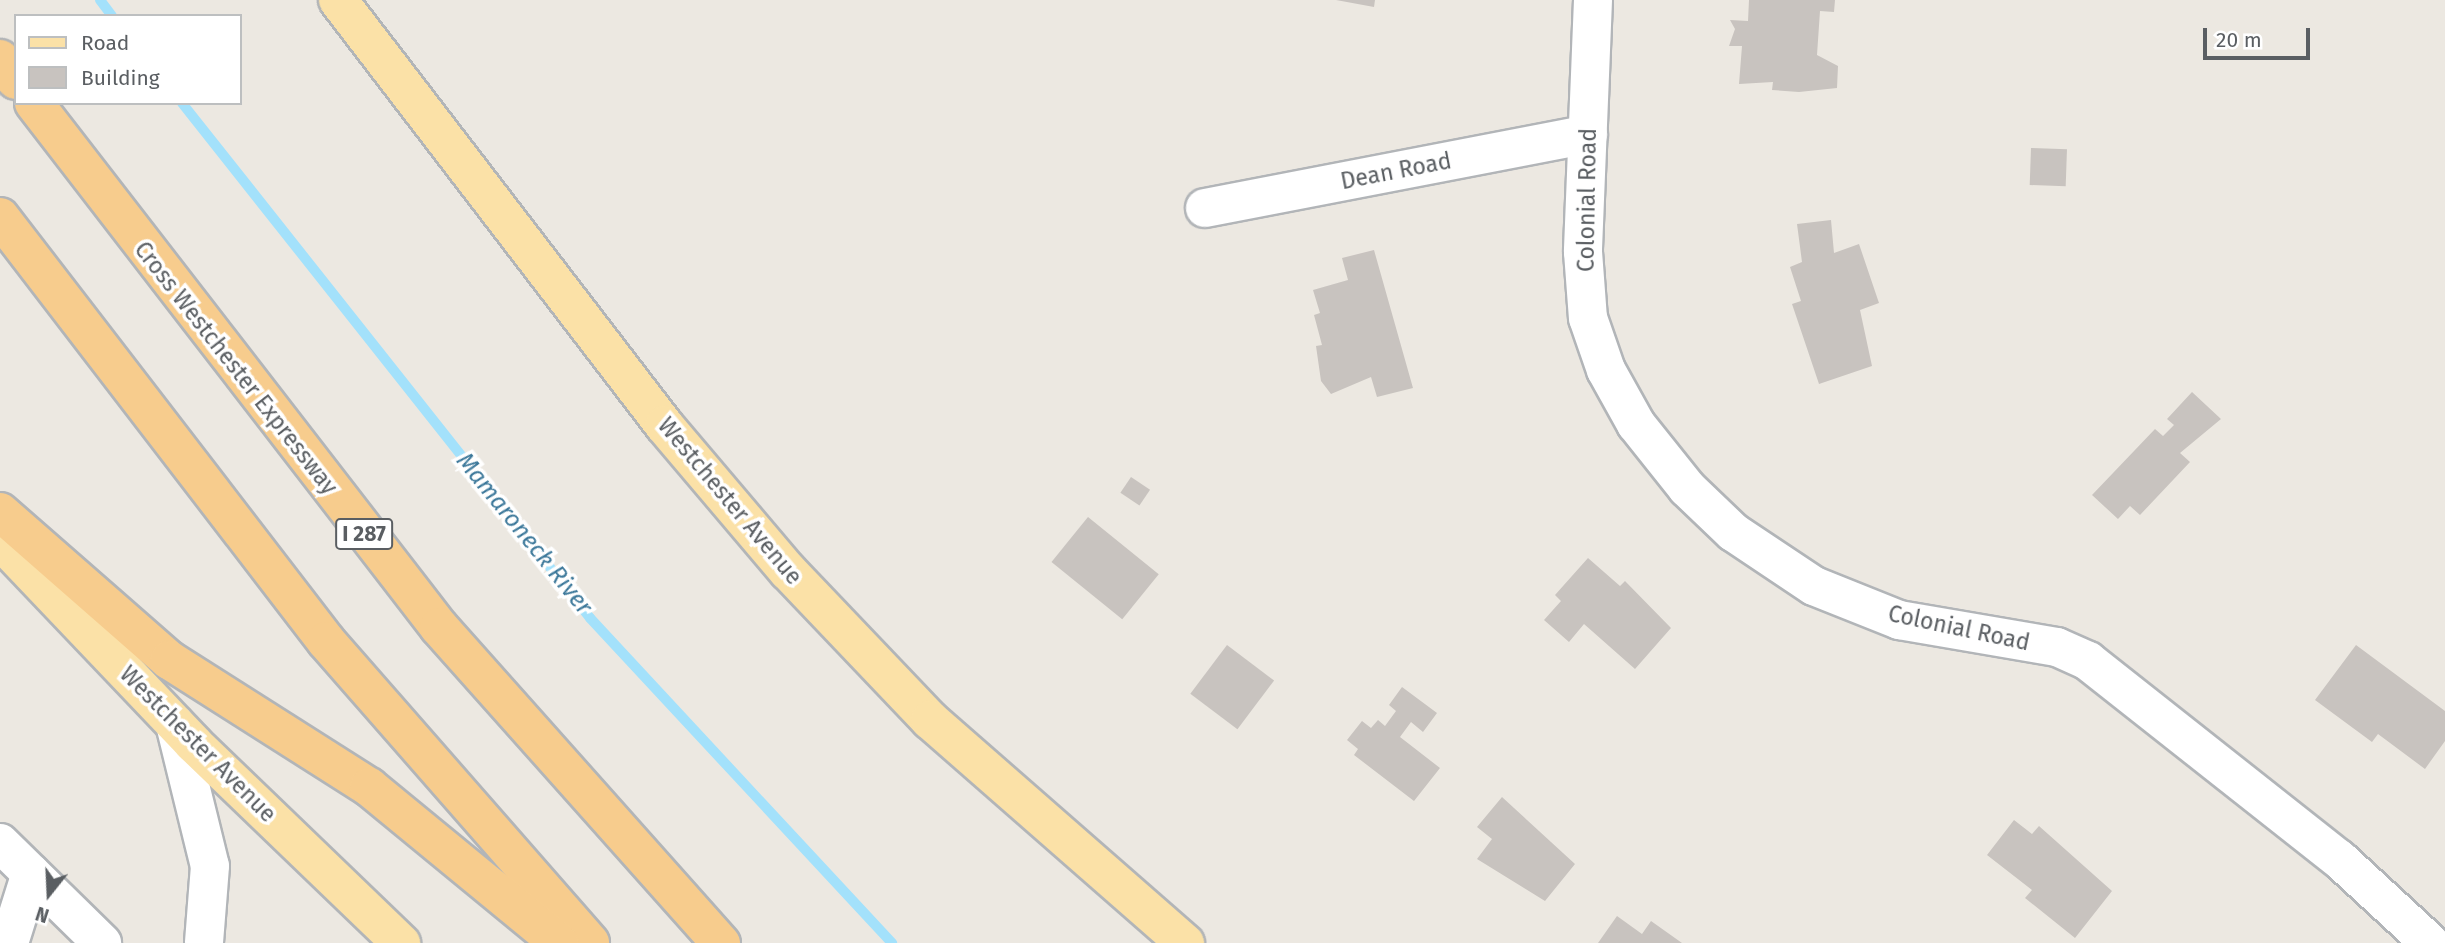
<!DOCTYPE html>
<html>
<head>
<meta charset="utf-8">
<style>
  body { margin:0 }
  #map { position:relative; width:2445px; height:943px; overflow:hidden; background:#ece8e1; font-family:"Fira Sans",sans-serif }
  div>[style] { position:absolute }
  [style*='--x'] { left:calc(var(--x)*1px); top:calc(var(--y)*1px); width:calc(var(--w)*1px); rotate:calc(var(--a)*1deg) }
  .stream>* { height:10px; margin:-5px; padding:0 5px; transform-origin:5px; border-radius:5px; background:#a3e1fb }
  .building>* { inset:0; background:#c8c3bf; transform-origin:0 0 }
  .roads { filter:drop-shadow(2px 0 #b2b5b8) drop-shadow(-2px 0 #b2b5b8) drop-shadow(0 2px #b2b5b8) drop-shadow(0 -2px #b2b5b8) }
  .minor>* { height:38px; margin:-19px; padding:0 19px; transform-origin:19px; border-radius:19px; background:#fff }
  .major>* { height:38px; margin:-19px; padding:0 19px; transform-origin:19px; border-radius:19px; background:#fbe1a7 }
  .highway>* { height:38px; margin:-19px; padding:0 19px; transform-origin:19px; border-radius:19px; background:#f7cc8d }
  span { translate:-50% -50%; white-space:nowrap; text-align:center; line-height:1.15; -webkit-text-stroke:7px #fff; paint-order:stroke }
  .shield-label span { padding:2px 5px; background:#fff; border:2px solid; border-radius:5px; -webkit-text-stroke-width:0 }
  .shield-label { font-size:21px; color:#5a5e62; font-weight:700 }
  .street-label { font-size:23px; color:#5a5e62 }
  .water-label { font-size:24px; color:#3c789a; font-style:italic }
  .legend { position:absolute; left:14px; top:14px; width:228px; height:91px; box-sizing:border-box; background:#fff; border:2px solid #bdbfc0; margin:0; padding:9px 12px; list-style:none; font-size:21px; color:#5a5e62 }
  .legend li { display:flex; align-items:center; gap:14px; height:35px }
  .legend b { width:35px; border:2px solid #bdbfc0 }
  .north { position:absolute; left:14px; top:859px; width:70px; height:70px; -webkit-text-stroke:5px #fff; paint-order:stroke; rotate:198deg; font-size:19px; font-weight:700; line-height:28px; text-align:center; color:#5a5e62 }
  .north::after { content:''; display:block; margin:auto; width:24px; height:32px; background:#5a5e62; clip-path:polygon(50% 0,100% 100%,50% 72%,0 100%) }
  .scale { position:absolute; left:2203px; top:28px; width:107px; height:32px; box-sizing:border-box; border:4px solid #5a5e62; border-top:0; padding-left:9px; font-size:21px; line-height:24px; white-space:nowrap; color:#5a5e62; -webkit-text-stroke:5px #fff; paint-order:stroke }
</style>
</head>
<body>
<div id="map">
  <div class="stream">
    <i style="--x:100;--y:0;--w:20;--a:53"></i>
    <i style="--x:182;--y:103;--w:657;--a:51.61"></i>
    <i style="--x:590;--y:618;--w:444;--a:47.1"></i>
  </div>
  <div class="building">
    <i style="clip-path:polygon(1336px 0,1375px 0,1374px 7px)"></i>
    <i style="clip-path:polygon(1749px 0,1835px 0,1834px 12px,1820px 11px,1817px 55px,1838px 66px,1837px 88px,1799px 92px,1772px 90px,1773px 82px,1739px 84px,1742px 46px,1729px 46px,1735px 29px,1730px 20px,1748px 21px)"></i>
    <i style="left:2031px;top:148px;width:36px;height:37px;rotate:2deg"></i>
    <i style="clip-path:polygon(1831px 220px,1834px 253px,1859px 244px,1879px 303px,1860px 310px,1872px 366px,1819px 384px,1792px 304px,1801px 301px,1790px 267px,1802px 262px,1797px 224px)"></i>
    <i style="clip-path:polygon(1374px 250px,1413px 388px,1377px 397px,1371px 377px,1331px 394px,1321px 381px,1316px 346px,1322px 345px,1314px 315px,1320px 313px,1313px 290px,1348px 280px,1342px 258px)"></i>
    <i style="clip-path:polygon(2192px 392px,2221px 419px,2180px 453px,2190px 462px,2140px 515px,2130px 506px,2118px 519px,2092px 495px,2155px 429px,2163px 436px,2174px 425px,2167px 419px)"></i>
    <i style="left:1131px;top:477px;width:23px;height:19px;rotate:34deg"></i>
    <i style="left:1088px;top:517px;width:91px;height:58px;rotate:39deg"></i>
    <i style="clip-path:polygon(1588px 558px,1620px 586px,1625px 581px,1671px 628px,1635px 669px,1584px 624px,1569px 642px,1544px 620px,1561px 601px,1555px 595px)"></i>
    <i style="left:1227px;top:645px;width:59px;height:61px;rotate:37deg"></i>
    <i style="clip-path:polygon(2356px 645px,2445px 711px,2445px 741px,2425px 769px,2378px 734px,2372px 742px,2315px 700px)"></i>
    <i style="clip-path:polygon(1402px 687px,1437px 713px,1423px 732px,1411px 722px,1400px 737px,1440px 768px,1414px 801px,1354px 755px,1358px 749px,1347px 740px,1362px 721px,1371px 728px,1378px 720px,1385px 726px,1396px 711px,1389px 705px)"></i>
    <i style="clip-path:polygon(1502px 797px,1575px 864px,1545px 901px,1477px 859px,1492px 839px,1477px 827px)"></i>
    <i style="clip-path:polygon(2014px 820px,2032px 834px,2039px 826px,2112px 891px,2075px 938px,2025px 898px,2032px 890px,1987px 855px)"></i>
    <i style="clip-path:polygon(1617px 916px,1642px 934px,1651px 921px,1682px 943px,1598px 943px)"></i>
  </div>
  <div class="roads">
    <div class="minor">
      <i style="--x:1593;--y:0;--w:252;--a:92.3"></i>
      <i style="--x:1583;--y:252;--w:66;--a:85.7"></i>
      <i style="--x:1588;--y:318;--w:55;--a:70.9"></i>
      <i style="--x:1606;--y:370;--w:62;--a:60.9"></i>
      <i style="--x:1636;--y:424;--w:82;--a:51.4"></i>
      <i style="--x:1687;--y:488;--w:64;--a:43.7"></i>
      <i style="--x:1733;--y:532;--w:97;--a:33.7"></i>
      <i style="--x:1814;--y:586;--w:92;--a:21.8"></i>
      <i style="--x:1899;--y:620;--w:160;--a:9.7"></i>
      <i style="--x:2057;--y:647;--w:34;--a:24"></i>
      <i style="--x:2088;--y:661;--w:320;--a:38.3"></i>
      <i style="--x:2339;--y:859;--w:124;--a:42.7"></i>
      <i style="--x:1205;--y:208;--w:390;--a:-10.9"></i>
      <i style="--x:175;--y:724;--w:146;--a:76.2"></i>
      <i style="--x:210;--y:866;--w:77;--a:94.5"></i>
      <i style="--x:0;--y:843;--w:143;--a:44.4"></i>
      <i style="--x:9;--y:943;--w:73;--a:-72.6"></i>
    </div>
    <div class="major">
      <i style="--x:338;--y:0;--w:536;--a:52.51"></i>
      <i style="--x:664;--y:425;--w:192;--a:49.7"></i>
      <i style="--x:788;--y:571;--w:206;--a:46.4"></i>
      <i style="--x:930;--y:720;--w:339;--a:41.2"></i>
      <i style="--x:0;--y:540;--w:280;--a:46.4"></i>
      <i style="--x:193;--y:743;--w:289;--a:43.9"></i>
    </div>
    <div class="highway">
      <i style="--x:0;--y:59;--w:26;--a:53"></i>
      <i style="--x:34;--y:103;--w:662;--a:52.3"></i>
      <i style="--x:439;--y:627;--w:424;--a:48.3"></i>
      <i style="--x:0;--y:217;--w:535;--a:52.44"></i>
      <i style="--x:326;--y:641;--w:401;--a:48.8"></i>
      <i style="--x:0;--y:512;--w:225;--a:41.2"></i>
      <i style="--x:169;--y:660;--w:237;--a:32.4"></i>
      <i style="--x:369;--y:787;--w:246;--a:39.4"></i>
    </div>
  </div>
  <div class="shield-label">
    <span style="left:364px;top:534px">I 287</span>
  </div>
  <div class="street-label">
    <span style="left:1396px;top:171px;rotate:-11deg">Dean Road</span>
    <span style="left:1587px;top:200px;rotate:-89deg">Colonial Road</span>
    <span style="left:236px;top:368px;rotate:52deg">Cross Westchester Expressway</span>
    <span style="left:730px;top:501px;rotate:50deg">Westchester Avenue</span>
    <span style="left:1959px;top:628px;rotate:12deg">Colonial Road</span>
    <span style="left:198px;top:744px;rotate:45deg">Westchester Avenue</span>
  </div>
  <div class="water-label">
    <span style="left:524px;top:534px;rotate:51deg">Mamaroneck River</span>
  </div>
  <ul class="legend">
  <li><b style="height:9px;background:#fbe1a7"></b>Road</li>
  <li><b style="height:19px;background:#c8c3bf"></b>Building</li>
  </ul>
  <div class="north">N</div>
  <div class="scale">20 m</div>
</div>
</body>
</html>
